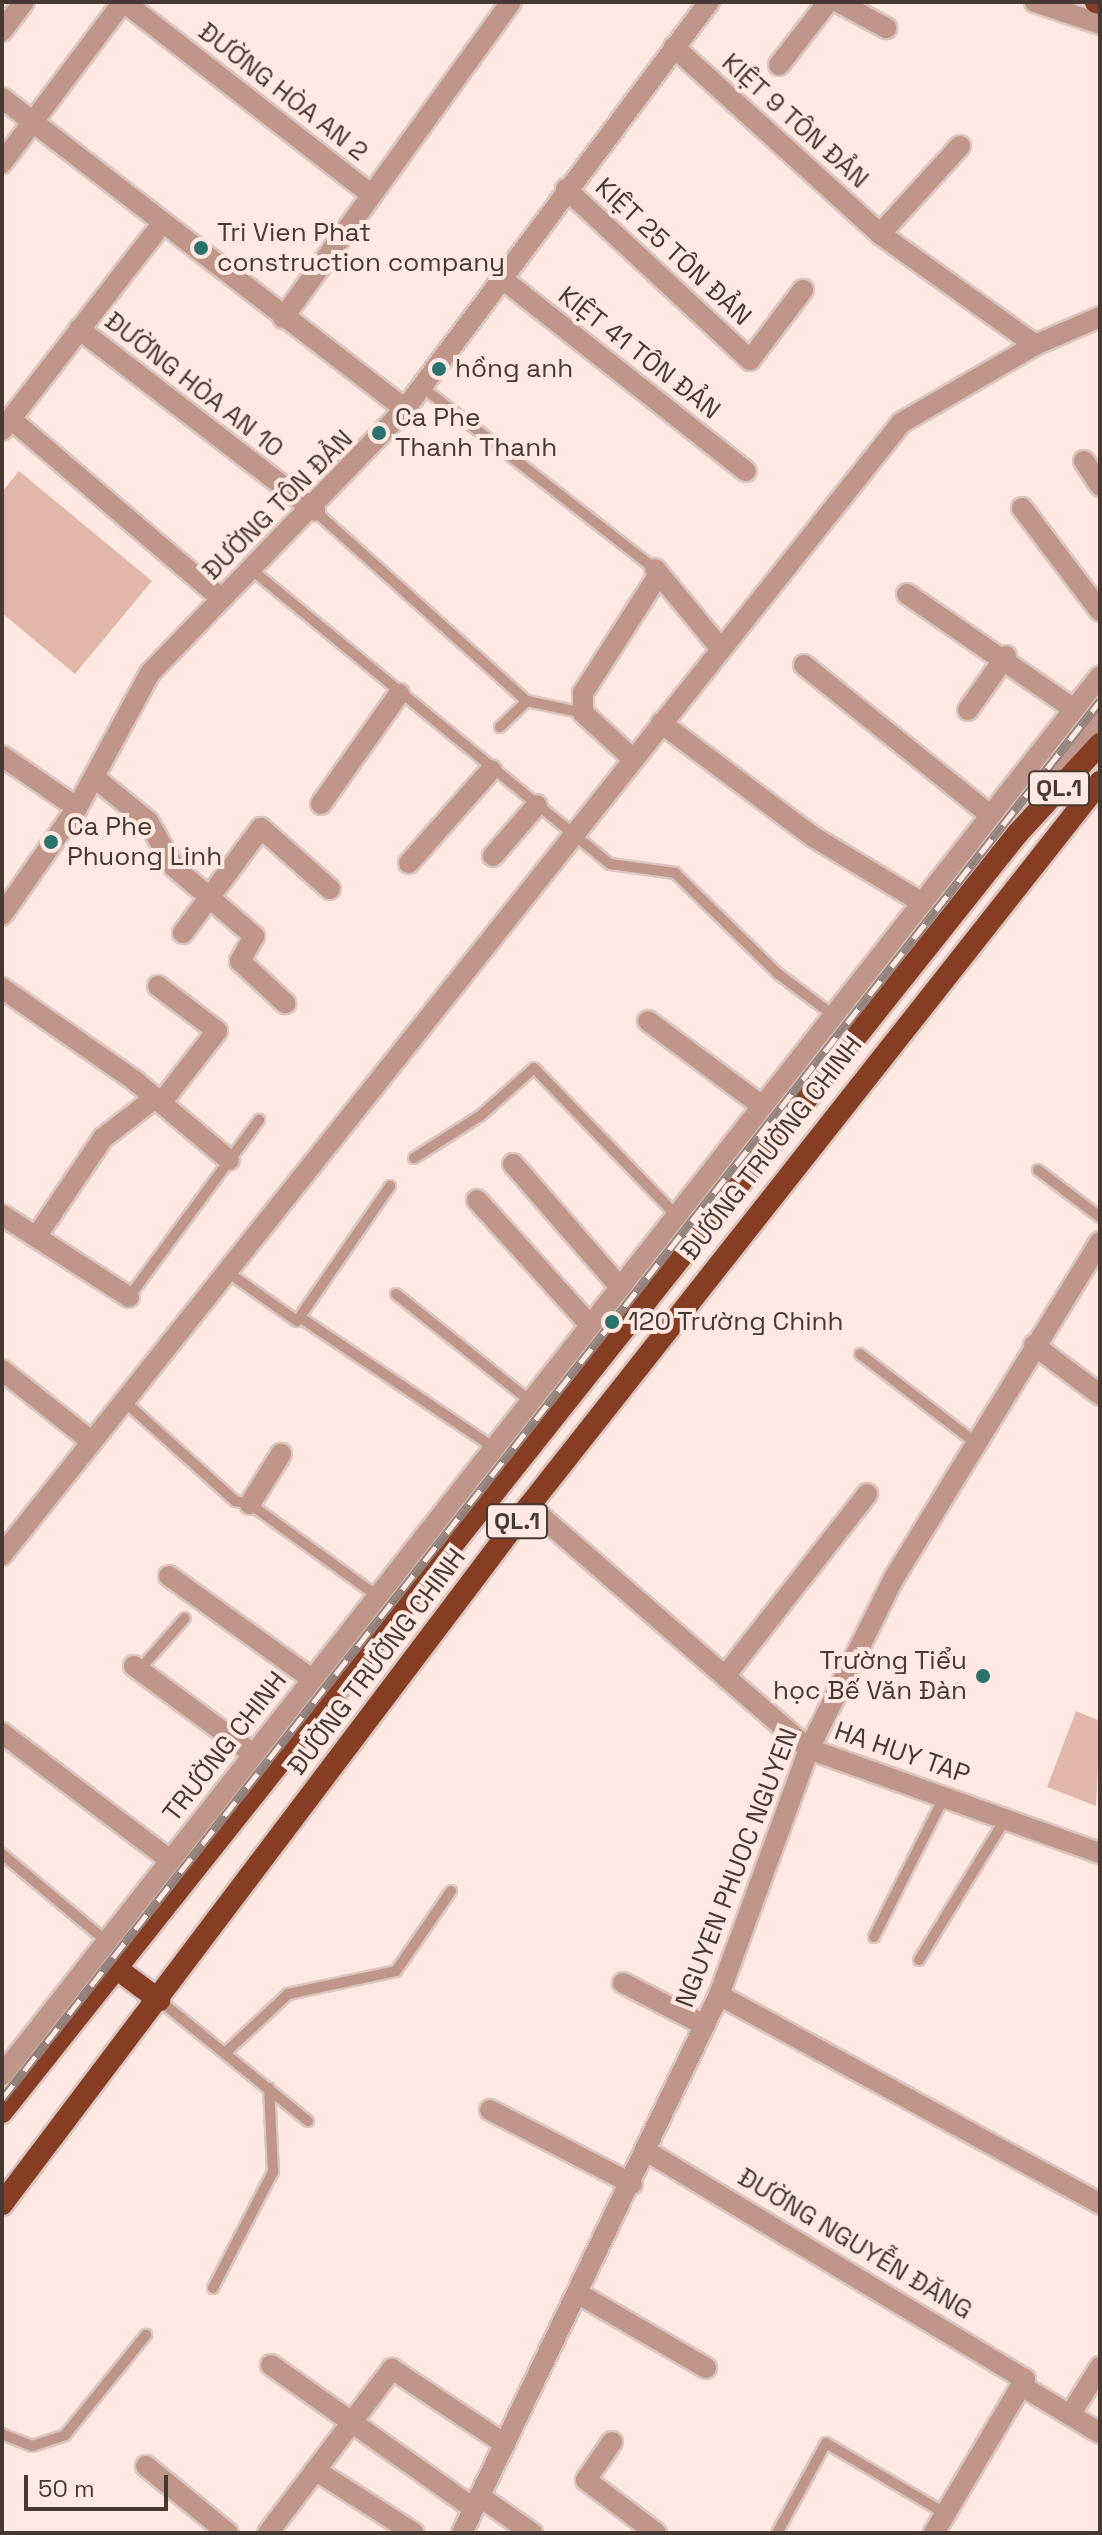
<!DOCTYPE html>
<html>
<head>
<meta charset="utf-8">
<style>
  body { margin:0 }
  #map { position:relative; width:1102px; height:2535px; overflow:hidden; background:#ffe9e2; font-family:"Space Grotesk",sans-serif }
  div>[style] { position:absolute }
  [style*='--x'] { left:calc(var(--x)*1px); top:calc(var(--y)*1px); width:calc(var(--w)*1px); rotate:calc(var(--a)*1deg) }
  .green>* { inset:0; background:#e1b7a9 }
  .roads { filter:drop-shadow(2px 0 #dac6bf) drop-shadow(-2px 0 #dac6bf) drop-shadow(0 2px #dac6bf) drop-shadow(0 -2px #dac6bf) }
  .service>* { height:10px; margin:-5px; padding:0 5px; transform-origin:5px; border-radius:5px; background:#bf9689 }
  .minor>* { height:20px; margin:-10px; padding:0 10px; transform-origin:10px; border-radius:10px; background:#bf9689 }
  .tertiary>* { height:20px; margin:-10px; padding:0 10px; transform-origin:10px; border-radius:10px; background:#bf9689 }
  .trunk>* { height:22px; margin:-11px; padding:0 11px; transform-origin:11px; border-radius:11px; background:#863d24 }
  .rail>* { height:9px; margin-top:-4.5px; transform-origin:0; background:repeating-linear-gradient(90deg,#ffe9e2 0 18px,#94837d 0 36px); box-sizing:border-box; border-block:2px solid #94837d }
  .dots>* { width:22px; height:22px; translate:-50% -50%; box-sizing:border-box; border:4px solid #ffe9e2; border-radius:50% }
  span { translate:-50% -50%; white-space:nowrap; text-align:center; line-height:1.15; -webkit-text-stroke:8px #ffe9e2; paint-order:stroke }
  .shield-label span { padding:2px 6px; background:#ffe9e2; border:2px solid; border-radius:6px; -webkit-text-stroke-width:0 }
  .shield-label { font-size:24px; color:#463833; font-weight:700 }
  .street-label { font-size:26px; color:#463833 }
  .poi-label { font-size:26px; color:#463833 }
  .left { translate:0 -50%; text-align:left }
  .right { translate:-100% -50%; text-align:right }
  .frame { position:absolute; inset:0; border:4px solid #463833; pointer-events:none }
  .scale { position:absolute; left:24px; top:2475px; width:144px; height:36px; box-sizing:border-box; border:4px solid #463833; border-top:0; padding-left:10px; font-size:24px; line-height:28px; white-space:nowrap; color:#463833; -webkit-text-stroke:6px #ffe9e2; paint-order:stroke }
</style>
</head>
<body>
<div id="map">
  <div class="green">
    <i style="clip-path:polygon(19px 471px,152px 581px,75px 674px,2px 613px,2px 492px)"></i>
    <i style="clip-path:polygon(1076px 1711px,1100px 1721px,1096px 1806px,1047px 1787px)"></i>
  </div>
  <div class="roads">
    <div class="service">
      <i style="--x:422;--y:387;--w:296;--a:38"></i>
      <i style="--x:315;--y:511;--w:285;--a:41.9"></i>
      <i style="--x:527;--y:701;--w:57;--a:12.1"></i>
      <i style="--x:252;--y:570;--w:463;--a:39.4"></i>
      <i style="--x:610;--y:864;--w:66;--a:7.9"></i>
      <i style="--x:675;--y:873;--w:143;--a:44.4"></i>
      <i style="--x:777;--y:973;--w:70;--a:36.9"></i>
      <i style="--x:500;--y:727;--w:37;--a:-44"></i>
      <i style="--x:414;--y:1158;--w:78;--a:-32.5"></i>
      <i style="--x:480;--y:1116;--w:72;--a:-41.6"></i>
      <i style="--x:534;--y:1068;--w:204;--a:46"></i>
      <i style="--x:1038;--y:1170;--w:78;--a:37.2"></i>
      <i style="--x:226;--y:1271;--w:87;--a:35.2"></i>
      <i style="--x:297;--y:1321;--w:164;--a:-55.4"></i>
      <i style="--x:396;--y:1294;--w:170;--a:38.6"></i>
      <i style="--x:129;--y:1297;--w:220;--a:-53.7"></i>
      <i style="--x:301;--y:1318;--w:231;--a:33.9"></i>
      <i style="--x:860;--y:1354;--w:146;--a:37.5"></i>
      <i style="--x:123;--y:1400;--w:151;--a:42"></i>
      <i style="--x:235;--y:1501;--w:15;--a:11"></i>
      <i style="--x:250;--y:1504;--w:157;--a:35.9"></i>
      <i style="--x:139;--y:1670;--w:69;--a:-48.5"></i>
      <i style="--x:2;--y:1854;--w:136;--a:39.9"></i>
      <i style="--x:874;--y:1937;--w:157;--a:-63.4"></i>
      <i style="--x:919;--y:1960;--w:167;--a:-58.5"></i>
      <i style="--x:159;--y:2000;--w:192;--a:39.1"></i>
      <i style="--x:225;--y:2053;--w:86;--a:-43.1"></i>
      <i style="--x:288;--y:1994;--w:110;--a:-12"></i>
      <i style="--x:396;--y:1971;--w:97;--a:-55.5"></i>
      <i style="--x:213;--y:2288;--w:131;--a:-62.7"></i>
      <i style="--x:273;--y:2172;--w:84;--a:-92.7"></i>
      <i style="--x:2;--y:2434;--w:32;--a:22"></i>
      <i style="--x:32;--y:2446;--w:35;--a:-18"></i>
      <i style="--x:65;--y:2435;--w:129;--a:-51"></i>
      <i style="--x:777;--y:2533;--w:102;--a:-61.4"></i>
      <i style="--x:826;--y:2443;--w:139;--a:30.6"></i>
    </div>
    <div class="minor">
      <i style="--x:124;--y:2;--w:313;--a:37.9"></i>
      <i style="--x:838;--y:2;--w:55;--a:28.4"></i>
      <i style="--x:2;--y:31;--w:36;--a:-53"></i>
      <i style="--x:674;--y:47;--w:278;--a:42.2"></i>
      <i style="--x:880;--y:234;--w:191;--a:35.6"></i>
      <i style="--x:779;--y:65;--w:80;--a:-52.1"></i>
      <i style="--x:2;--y:98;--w:509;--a:37.66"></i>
      <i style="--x:2;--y:163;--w:201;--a:-53.1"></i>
      <i style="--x:566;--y:189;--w:251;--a:42.9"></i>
      <i style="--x:750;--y:360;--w:88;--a:-52.9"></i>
      <i style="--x:880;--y:234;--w:119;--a:-47.7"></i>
      <i style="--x:500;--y:277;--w:313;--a:38.3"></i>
      <i style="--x:283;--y:318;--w:390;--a:-54.2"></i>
      <i style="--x:79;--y:329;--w:298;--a:37.6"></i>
      <i style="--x:11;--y:419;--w:277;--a:40.5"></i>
      <i style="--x:2;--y:430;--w:258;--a:-52.2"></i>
      <i style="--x:1084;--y:461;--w:30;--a:57"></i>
      <i style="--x:1022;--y:508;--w:129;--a:52.9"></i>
      <i style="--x:655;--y:569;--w:104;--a:50.5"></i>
      <i style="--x:907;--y:594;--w:203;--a:34.6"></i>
      <i style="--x:804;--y:665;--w:239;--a:38.9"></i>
      <i style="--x:968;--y:710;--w:66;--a:-54.9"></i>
      <i style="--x:661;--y:723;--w:189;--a:36.8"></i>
      <i style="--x:812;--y:836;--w:127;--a:31.2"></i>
      <i style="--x:633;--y:759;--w:68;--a:-137.4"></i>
      <i style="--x:583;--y:713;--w:20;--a:-90"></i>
      <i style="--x:583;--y:693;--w:141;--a:-57.4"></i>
      <i style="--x:95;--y:778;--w:68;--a:39.1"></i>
      <i style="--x:148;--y:821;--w:53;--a:60.5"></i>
      <i style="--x:174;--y:867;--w:106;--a:40.8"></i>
      <i style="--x:254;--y:936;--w:29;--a:119"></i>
      <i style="--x:240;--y:961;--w:62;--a:43"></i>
      <i style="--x:321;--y:804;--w:135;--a:-54.7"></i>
      <i style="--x:493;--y:856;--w:67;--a:-49.2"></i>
      <i style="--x:409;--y:863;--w:124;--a:-48.6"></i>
      <i style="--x:183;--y:933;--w:131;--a:-53.4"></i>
      <i style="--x:261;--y:828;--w:92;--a:41.5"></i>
      <i style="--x:158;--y:986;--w:74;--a:37.3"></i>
      <i style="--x:217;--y:1031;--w:91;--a:127.9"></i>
      <i style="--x:2;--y:988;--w:161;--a:34.9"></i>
      <i style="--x:134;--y:1080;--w:124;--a:40.1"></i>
      <i style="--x:648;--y:1021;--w:142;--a:36.7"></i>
      <i style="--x:513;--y:1164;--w:163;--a:49"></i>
      <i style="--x:477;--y:1200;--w:169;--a:47.9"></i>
      <i style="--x:2;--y:1215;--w:151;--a:32.8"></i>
      <i style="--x:36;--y:1237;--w:120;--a:-55.9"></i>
      <i style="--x:103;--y:1138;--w:66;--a:-37.6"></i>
      <i style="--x:1034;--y:1345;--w:83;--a:37.1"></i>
      <i style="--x:2;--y:1370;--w:114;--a:38.6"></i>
      <i style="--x:250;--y:1504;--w:59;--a:-58.2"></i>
      <i style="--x:2;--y:1555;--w:1446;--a:-51.54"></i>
      <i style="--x:901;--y:423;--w:155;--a:-30.2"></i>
      <i style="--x:1035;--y:345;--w:71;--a:-23.3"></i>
      <i style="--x:169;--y:1576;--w:176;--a:35.8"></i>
      <i style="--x:134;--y:1666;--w:148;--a:36.5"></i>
      <i style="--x:725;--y:1676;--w:231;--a:-52"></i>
      <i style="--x:2;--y:1733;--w:211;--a:37.1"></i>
      <i style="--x:623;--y:1983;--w:91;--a:27.4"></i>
      <i style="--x:719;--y:1995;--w:435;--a:28.7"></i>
      <i style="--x:490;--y:2110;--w:160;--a:27.5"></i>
      <i style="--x:648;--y:2152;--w:440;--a:31.1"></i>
      <i style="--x:1025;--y:2379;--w:179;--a:120.6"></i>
      <i style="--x:579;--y:2294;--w:147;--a:30.2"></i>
      <i style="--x:271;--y:2365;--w:247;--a:35.3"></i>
      <i style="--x:1025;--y:2388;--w:87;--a:31"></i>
      <i style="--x:1070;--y:2415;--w:57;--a:-58"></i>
      <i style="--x:612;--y:2442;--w:46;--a:124.4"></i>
      <i style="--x:586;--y:2480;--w:88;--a:37.1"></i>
      <i style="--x:146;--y:2466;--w:106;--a:39.3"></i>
      <i style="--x:315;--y:2470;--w:117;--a:32.5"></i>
      <i style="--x:479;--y:2496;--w:65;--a:34.9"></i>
      <i style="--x:268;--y:2533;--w:206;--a:-52.9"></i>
      <i style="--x:392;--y:2369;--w:136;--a:33.6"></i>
      <i style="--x:462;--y:2533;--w:596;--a:-64.47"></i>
      <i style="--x:719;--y:1995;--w:262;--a:-69.9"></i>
      <i style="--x:809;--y:1749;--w:191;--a:-63.6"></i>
      <i style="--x:894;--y:1578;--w:394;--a:-58.5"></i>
    </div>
    <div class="tertiary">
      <i style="--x:1035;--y:2;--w:69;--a:18.7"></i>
      <i style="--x:2;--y:756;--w:91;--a:34.7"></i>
      <i style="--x:1058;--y:778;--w:72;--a:-54.1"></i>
      <i style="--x:2;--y:915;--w:131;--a:-55"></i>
      <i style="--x:77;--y:808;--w:153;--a:-61.6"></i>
      <i style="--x:150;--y:673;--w:367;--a:-46"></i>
      <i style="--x:405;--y:409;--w:508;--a:-53.24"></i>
      <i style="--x:529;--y:1506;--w:371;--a:41"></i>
      <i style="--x:809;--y:1749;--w:309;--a:19.7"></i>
      <i style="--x:2;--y:2075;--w:1778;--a:-51.87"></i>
    </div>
    <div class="trunk">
      <i style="--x:1096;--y:2;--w:4;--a:14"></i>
      <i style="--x:116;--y:1968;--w:54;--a:36.7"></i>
      <i style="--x:2;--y:2112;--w:1633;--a:-51.54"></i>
      <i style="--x:1018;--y:833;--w:121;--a:-47.3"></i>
      <i style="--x:2;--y:2204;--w:875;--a:-52.95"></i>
      <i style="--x:529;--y:1506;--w:922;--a:-51.74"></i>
    </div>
  </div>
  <div class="rail">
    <i style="--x:2;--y:2099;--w:1778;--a:-51.85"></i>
  </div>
  <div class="dots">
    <i style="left:201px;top:248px;background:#2a736c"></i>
    <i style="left:439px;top:369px;background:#2a736c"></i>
    <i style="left:379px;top:433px;background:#2a736c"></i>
    <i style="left:51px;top:842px;background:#2a736c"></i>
    <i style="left:612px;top:1322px;background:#2a736c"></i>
    <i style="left:983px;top:1676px;background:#2a736c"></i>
  </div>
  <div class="shield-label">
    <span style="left:1059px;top:788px">QL.1</span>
    <span style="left:517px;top:1521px">QL.1</span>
  </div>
  <div class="street-label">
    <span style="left:283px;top:92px;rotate:38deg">ĐƯỜNG HÒA AN 2</span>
    <span style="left:795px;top:121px;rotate:42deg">KIỆT 9 TÔN ĐẢN</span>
    <span style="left:673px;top:252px;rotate:43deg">KIỆT 25 TÔN ĐẢN</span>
    <span style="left:639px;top:353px;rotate:38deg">KIỆT 41 TÔN ĐẢN</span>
    <span style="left:194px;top:385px;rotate:38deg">ĐƯỜNG HÒA AN 10</span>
    <span style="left:278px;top:505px;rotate:-45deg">ĐƯỜNG TÔN ĐẢN</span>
    <span style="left:772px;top:1148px;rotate:-52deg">ĐƯỜNG TRƯỜNG CHINH</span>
    <span style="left:377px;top:1662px;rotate:-53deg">ĐƯỜNG TRƯỜNG CHINH</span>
    <span style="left:225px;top:1747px;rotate:-52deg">TRƯỜNG CHINH</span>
    <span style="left:902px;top:1753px;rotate:19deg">HA HUY TAP</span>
    <span style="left:737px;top:1868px;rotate:-69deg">NGUYEN PHUOC NGUYEN</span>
    <span style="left:855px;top:2244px;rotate:31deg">ĐƯỜNG NGUYỄN ĐĂNG</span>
  </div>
  <div class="poi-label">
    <span class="left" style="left:217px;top:248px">Tri Vien Phat<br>construction company</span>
    <span class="left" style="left:455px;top:369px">hồng anh</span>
    <span class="left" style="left:395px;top:433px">Ca Phe<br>Thanh Thanh</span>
    <span class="left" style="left:67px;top:842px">Ca Phe<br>Phuong Linh</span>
    <span class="left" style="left:628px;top:1322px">120 Trường Chinh</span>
    <span class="right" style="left:967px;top:1676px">Trường Tiểu<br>học Bế Văn Đàn</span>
  </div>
  <div class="frame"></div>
  <div class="scale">50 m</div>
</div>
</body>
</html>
